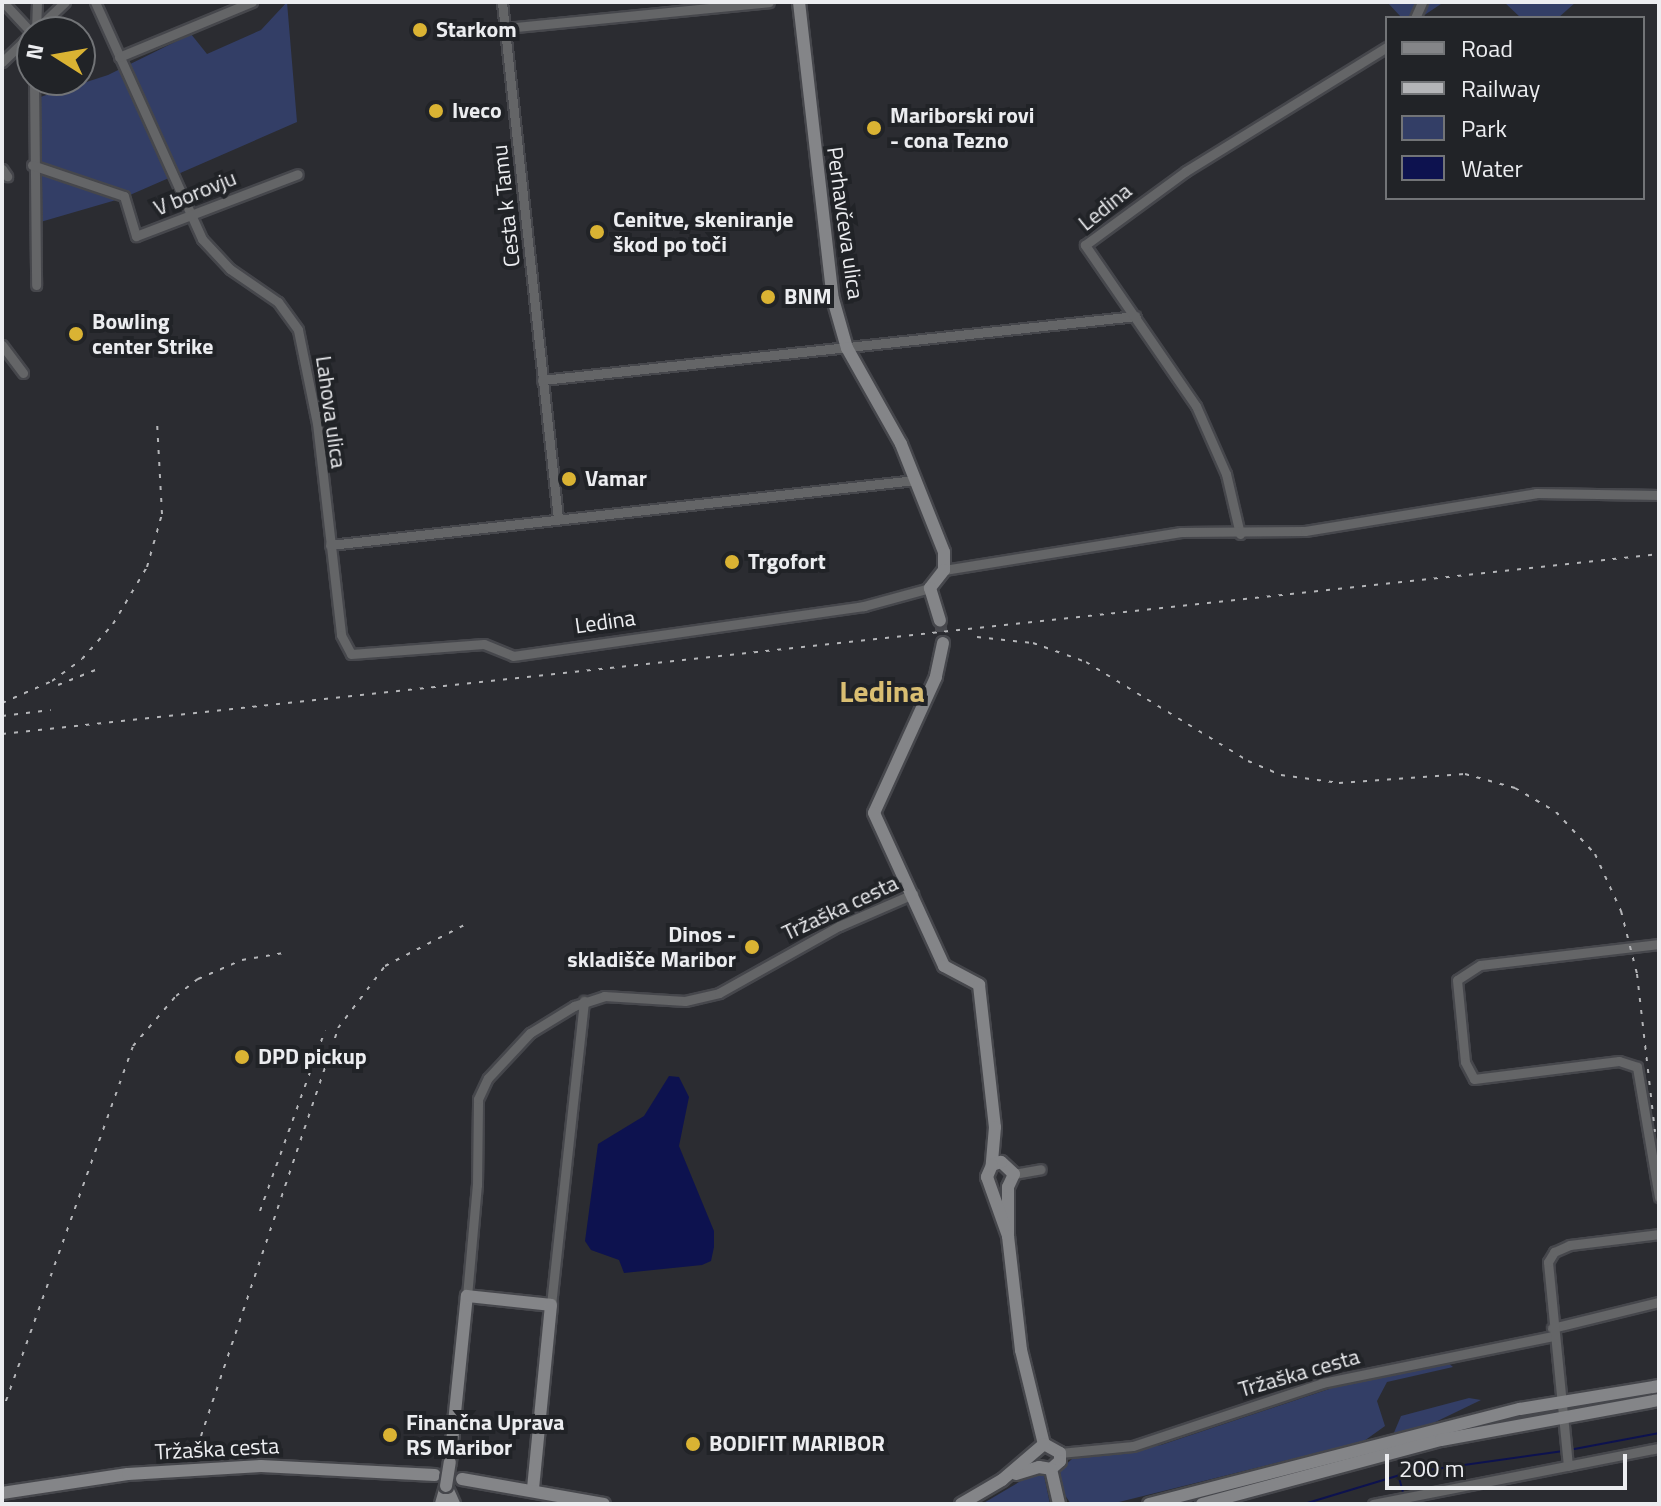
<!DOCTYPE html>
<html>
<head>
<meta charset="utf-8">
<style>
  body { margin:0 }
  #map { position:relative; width:1661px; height:1506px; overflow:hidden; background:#2b2c31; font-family:"Titillium Web",sans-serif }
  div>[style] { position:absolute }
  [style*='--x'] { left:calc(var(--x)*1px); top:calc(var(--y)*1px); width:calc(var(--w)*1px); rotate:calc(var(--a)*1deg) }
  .green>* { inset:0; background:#333e66 }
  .water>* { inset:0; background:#0d124f }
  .stream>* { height:2px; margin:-1px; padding:0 1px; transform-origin:1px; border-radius:1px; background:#0d124f }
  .secondary-tunnel>* { height:12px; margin-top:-6px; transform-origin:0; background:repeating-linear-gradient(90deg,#48494e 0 12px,transparent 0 18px) }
  .roads { filter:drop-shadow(2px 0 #46474c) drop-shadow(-2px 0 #46474c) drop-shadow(0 2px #46474c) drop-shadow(0 -2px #46474c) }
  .street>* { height:9px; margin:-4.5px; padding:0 4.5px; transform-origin:4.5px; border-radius:4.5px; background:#646567 }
  .secondary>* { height:12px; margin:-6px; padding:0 6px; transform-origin:6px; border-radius:6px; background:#848588 }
  .rail>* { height:2px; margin-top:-1px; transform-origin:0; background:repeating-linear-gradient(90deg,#b4b5b8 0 4px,transparent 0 12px) }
  .bridges { filter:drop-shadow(2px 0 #46474c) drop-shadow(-2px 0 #46474c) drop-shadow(0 2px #46474c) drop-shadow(0 -2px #46474c) }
  .secondary-bridge>* { height:12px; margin:-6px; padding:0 6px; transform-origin:6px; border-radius:6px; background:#848588 }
  .dots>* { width:22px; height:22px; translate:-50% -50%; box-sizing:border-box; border:4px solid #212327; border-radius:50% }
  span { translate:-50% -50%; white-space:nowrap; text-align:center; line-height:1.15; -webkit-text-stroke:8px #212327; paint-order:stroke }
  .poi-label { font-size:22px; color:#ecedf0; font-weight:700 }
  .left { translate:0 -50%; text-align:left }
  .right { translate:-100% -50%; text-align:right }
  .street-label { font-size:22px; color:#ecedf0 }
  .district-label { font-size:30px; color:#d9be72; font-weight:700 }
  .frame { position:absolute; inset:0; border:4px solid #ecedf0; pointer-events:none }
  .legend { position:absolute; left:1385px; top:16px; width:260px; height:184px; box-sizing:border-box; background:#212327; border:2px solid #727477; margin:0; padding:10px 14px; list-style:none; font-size:24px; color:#ecedf0 }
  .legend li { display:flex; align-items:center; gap:16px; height:40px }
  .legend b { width:40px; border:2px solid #727477 }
  .north { position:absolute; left:16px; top:16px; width:80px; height:80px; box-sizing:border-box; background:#212327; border:2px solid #727477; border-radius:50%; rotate:281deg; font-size:22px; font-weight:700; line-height:32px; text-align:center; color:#ecedf0 }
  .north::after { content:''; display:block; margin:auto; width:28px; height:36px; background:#dab333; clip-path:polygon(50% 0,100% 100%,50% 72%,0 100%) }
  .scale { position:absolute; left:1385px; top:1454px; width:242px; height:36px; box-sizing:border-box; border:4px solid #ecedf0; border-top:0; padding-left:10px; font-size:24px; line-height:28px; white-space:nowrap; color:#ecedf0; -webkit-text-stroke:6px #212327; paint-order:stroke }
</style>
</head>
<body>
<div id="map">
  <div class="green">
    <i style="clip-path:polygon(287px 2px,297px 122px,123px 198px,37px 223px,34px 99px,108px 75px,191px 34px,207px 54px,261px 30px)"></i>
    <i style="clip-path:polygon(1387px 2px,1444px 2px,1420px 18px,1401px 17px)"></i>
    <i style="clip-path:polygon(1504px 2px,1576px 2px,1558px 18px,1521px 18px)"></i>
    <i style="clip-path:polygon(1448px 1363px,1453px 1367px,1387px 1382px,1377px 1401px,1385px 1426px,1364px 1441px,1111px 1504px,1071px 1504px,1062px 1491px,1060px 1470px,1073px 1458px,1161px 1445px,1344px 1384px)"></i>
    <i style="clip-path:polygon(1469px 1398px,1481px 1400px,1423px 1428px,1393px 1435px,1401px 1416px)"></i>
    <i style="clip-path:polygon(1036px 1472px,1044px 1475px,1050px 1504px,982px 1504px)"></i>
  </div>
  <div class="water">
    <i style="clip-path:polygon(669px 1076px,679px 1077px,689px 1097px,679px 1146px,714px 1231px,714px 1247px,711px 1261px,702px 1265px,624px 1273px,619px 1260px,591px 1250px,585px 1241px,598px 1144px,644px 1116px)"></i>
  </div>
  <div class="stream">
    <i style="--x:1569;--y:1450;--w:92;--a:-10.7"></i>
    <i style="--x:1399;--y:1478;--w:18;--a:74"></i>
    <i style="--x:1304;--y:1504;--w:108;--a:-16.8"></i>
    <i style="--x:1407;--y:1473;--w:158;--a:-8"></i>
  </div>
  <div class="secondary-tunnel">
    <i style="--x:940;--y:620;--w:23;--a:83"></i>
  </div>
  <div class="roads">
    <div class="street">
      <i style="--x:3;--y:2;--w:41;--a:47"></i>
      <i style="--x:95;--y:2;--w:260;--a:65.7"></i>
      <i style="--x:202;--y:239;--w:41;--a:47"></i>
      <i style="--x:230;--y:269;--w:58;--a:34.5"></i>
      <i style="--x:278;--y:302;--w:34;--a:54"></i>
      <i style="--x:298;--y:330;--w:95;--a:78.5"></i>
      <i style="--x:317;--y:423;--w:213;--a:83.5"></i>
      <i style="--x:341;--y:635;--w:21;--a:62"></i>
      <i style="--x:351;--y:654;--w:133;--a:-4.3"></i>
      <i style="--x:484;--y:644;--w:31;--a:22"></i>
      <i style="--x:513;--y:656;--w:355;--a:-8.1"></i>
      <i style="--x:864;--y:606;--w:68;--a:-15.3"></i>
      <i style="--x:502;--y:2;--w:519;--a:83.81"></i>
      <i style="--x:1415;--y:18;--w:17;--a:-66"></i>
      <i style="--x:505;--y:28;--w:265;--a:-5.6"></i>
      <i style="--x:36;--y:31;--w:29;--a:-88"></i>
      <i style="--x:119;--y:57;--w:144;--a:-22.5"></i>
      <i style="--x:2;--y:62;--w:87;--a:-43.6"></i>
      <i style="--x:34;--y:80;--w:205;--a:89.4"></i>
      <i style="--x:32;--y:165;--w:97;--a:18.6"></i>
      <i style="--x:124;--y:196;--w:42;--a:73.3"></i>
      <i style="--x:136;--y:236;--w:173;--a:-20.9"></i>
      <i style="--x:2;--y:169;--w:9;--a:54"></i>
      <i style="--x:2;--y:345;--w:35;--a:53"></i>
      <i style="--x:542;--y:380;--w:597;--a:-6.15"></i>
      <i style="--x:1240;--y:534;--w:62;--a:-103.1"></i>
      <i style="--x:1226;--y:474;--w:74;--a:-113.8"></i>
      <i style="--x:1196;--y:406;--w:196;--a:-124.6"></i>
      <i style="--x:1085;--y:245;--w:125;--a:-36.2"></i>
      <i style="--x:1186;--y:171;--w:236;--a:-31.7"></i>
      <i style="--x:330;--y:545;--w:589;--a:-6.34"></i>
      <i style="--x:944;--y:570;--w:240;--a:-9.1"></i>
      <i style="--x:1181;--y:532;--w:124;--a:-0.5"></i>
      <i style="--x:1305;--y:531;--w:234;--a:-9.3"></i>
      <i style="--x:1536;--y:493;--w:123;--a:0.9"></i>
      <i style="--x:1659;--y:944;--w:180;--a:173.3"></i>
      <i style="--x:1480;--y:965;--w:27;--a:147"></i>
      <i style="--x:1457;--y:980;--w:82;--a:84.4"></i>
      <i style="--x:1465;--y:1062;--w:19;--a:62"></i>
      <i style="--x:1474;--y:1079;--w:146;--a:-7.1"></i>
      <i style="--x:1619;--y:1061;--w:19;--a:18"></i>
      <i style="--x:1637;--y:1067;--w:132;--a:80.4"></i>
      <i style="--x:1014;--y:1174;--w:27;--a:-10"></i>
      <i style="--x:467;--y:1296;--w:111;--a:-84.9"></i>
      <i style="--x:477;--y:1185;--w:86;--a:-89.3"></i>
      <i style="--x:478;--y:1099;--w:23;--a:-65"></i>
      <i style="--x:488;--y:1078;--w:62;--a:-47"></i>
      <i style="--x:530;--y:1033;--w:52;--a:-31.5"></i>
      <i style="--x:574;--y:1006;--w:32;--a:-18"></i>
      <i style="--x:604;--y:996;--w:81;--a:3.5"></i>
      <i style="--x:685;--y:1001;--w:35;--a:-13"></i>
      <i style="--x:719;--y:993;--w:137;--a:-29.2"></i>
      <i style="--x:839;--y:926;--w:81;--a:-23.4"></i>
      <i style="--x:551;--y:1305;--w:306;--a:-83.8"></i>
      <i style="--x:1552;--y:1328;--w:110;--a:-13.7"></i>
      <i style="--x:1060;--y:1453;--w:73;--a:-5.5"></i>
      <i style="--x:1133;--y:1446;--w:199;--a:-18.4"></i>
      <i style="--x:1322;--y:1383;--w:235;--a:-11.5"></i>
      <i style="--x:1568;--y:1466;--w:205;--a:-95.6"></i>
      <i style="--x:1548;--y:1262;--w:12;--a:-59"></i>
      <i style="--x:1554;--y:1252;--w:17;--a:-24"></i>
      <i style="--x:1570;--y:1245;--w:90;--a:-7"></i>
      <i style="--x:1373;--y:1504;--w:291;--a:-11.1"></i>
    </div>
    <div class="secondary">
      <i style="--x:799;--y:2;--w:299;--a:83.5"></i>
      <i style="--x:833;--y:299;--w:51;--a:74.1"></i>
      <i style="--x:847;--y:348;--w:110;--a:60.6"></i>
      <i style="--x:901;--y:444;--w:116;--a:68.3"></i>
      <i style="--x:944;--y:552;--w:18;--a:90"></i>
      <i style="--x:944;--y:570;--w:23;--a:128"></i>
      <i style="--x:930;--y:588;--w:34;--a:73"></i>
      <i style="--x:943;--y:643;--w:35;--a:102"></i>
      <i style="--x:936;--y:677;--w:149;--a:114.5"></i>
      <i style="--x:874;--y:813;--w:168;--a:65.4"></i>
      <i style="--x:944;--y:966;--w:40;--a:28"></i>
      <i style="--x:979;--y:985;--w:143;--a:83.6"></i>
      <i style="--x:995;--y:1127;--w:38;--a:95"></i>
      <i style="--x:1008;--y:1236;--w:49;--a:-90"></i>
      <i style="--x:1008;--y:1187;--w:14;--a:-65"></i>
      <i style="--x:1014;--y:1174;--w:18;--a:-137"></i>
      <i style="--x:1001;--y:1162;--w:9;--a:162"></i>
      <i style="--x:992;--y:1165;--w:13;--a:113"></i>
      <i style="--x:987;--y:1177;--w:63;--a:70.4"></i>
      <i style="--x:1008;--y:1236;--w:115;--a:83.5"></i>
      <i style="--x:1021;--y:1350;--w:97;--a:76.3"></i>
      <i style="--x:1044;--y:1444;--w:18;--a:29"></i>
      <i style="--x:1060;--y:1453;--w:8;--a:90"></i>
      <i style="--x:1060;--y:1461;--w:12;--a:138"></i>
      <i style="--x:450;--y:1462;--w:167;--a:-84.2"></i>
      <i style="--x:467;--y:1296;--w:84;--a:6.1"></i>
      <i style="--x:551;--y:1305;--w:185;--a:95.6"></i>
      <i style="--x:1051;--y:1469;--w:36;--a:77"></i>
      <i style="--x:1016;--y:1474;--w:24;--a:-17"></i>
      <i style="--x:1039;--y:1467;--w:12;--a:9"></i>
      <i style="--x:462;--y:1479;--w:144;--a:10"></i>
      <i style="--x:446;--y:1486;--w:20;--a:66"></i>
      <i style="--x:2;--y:1493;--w:127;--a:-8.6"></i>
      <i style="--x:128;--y:1474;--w:133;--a:-3.4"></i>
      <i style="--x:261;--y:1466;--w:174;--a:3"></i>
      <i style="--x:441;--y:1504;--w:19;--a:-74"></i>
      <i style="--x:961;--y:1504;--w:48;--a:-30.3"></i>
      <i style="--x:1002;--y:1480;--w:55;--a:-40.6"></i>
      <i style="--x:1149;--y:1504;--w:383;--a:-14.4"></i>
      <i style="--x:1520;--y:1409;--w:141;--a:-9.4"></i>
      <i style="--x:1202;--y:1504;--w:247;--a:-15"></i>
      <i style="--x:1441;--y:1440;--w:222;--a:-10.4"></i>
    </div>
  </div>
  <div class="rail">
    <i style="--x:977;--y:637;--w:56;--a:6.1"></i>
    <i style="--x:1033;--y:643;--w:56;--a:19.7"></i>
    <i style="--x:1086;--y:662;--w:190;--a:31.4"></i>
    <i style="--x:1248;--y:761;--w:36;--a:23"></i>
    <i style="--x:1281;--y:775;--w:59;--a:7.9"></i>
    <i style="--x:1339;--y:783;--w:126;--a:-4.1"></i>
    <i style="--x:1465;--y:774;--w:52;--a:15.6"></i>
    <i style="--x:1515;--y:788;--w:48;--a:30.3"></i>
    <i style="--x:1556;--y:812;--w:57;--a:47.1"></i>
    <i style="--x:1595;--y:854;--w:63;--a:65.5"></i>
    <i style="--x:1621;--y:911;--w:65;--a:75.7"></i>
    <i style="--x:1637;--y:974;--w:159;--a:83.5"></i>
    <i style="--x:58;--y:685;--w:43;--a:-21.8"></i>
    <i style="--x:2;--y:703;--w:55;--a:-23.7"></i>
    <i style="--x:52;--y:681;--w:37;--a:-36"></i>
    <i style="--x:82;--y:659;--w:47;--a:-48.5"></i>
    <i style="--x:113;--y:624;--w:66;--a:-59.2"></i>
    <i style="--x:147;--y:567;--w:55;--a:-74.2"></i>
    <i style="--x:162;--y:514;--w:92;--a:-93.1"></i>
    <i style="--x:2;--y:716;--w:49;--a:-7"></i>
    <i style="--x:2;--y:734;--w:1667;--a:-6.2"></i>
    <i style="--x:260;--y:1211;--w:192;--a:-70.2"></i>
    <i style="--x:2;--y:1412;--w:389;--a:-70.3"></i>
    <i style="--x:133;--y:1046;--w:66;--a:-49.3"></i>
    <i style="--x:176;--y:996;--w:28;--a:-38"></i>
    <i style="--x:198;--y:979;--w:48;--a:-23.4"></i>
    <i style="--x:242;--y:960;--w:42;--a:-9.7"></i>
    <i style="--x:201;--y:1436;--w:430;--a:-71.4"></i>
    <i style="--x:338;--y:1028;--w:78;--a:-52.8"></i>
    <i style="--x:385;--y:966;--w:89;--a:-27.4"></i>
  </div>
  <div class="bridges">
    <div class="secondary-bridge">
      <i style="--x:446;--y:1486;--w:24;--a:-81"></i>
    </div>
  </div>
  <div class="dots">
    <i style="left:420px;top:30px;background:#dab333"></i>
    <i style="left:436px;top:111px;background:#dab333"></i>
    <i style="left:874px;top:128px;background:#dab333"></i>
    <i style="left:597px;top:232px;background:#dab333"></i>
    <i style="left:768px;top:297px;background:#dab333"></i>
    <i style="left:76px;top:334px;background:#dab333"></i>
    <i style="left:569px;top:479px;background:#dab333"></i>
    <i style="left:732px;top:562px;background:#dab333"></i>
    <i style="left:752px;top:947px;background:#dab333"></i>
    <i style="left:242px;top:1057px;background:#dab333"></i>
    <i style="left:390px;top:1435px;background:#dab333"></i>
    <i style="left:693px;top:1444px;background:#dab333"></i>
  </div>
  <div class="poi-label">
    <span class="left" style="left:436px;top:30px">Starkom</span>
    <span class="left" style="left:452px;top:111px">Iveco</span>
    <span class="left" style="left:890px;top:128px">Mariborski rovi<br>- cona Tezno</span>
    <span class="left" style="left:613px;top:232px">Cenitve, skeniranje<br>škod po toči</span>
    <span class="left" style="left:784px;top:297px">BNM</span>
    <span class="left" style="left:92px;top:334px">Bowling<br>center Strike</span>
    <span class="left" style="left:585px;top:479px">Vamar</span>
    <span class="left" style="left:748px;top:562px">Trgofort</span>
    <span class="right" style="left:736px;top:947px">Dinos -<br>skladišče Maribor</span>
    <span class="left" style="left:258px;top:1057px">DPD pickup</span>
    <span class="left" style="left:406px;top:1435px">Finančna Uprava<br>RS Maribor</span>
    <span class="left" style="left:709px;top:1444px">BODIFIT MARIBOR</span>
  </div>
  <div class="street-label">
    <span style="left:195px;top:193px;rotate:-22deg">V borovju</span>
    <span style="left:506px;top:206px;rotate:-96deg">Cesta k Tamu</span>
    <span style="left:1105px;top:207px;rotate:-39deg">Ledina</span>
    <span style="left:845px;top:223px;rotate:82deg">Perhavčeva ulica</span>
    <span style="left:331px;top:412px;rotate:82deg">Lahova ulica</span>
    <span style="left:605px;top:622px;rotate:-8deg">Ledina</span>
    <span style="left:840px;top:908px;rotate:-25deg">Tržaška cesta</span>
    <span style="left:1299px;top:1373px;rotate:-16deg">Tržaška cesta</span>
    <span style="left:217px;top:1449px;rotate:-3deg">Tržaška cesta</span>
  </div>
  <div class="district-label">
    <span style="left:882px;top:691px">Ledina</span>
  </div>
  <div class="frame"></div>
  <ul class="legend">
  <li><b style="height:10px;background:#848588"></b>Road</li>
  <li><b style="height:10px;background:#b4b5b8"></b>Railway</li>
  <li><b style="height:22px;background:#333e66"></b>Park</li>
  <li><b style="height:22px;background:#0d124f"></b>Water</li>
  </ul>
  <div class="north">N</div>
  <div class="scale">200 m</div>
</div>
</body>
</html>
